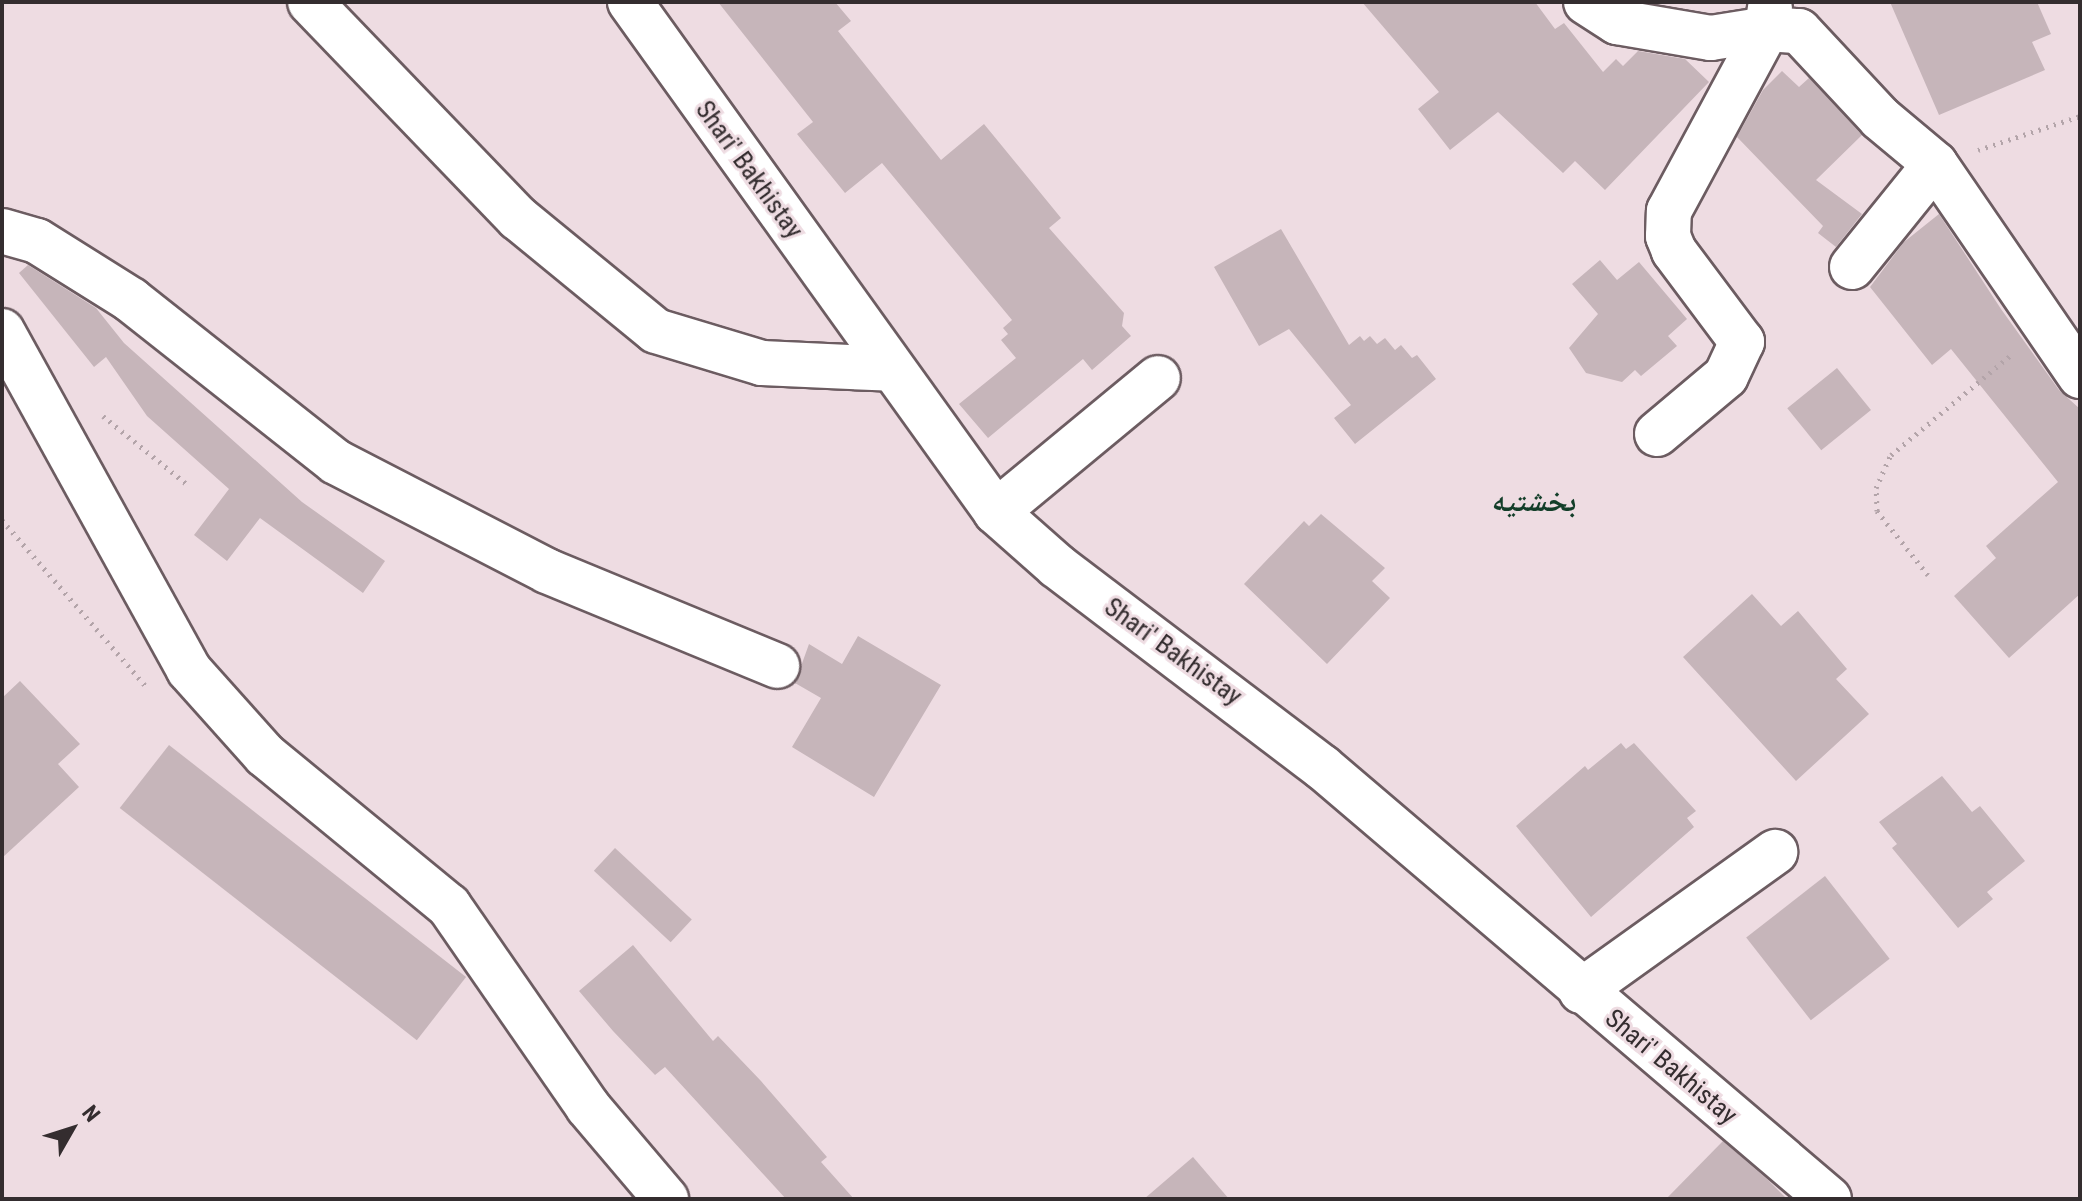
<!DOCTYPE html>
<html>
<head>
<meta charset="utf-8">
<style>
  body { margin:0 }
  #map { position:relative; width:2082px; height:1201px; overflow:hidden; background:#eedce2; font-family:"Roboto Condensed","Noto Naskh Arabic",sans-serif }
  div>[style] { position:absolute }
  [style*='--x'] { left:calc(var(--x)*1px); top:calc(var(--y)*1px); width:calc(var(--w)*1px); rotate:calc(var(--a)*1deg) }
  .building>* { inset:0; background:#c6b5ba; transform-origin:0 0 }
  .path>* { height:5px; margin-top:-2.5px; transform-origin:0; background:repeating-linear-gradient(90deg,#b3a4a9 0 2px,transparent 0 8px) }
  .roads { filter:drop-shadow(2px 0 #6c5c61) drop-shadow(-2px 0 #6c5c61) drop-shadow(0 2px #6c5c61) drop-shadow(0 -2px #6c5c61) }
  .street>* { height:44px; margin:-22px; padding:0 22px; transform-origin:22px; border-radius:22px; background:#fff }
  span { translate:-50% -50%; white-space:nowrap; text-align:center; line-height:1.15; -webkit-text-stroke:6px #eedce2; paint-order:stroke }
  .street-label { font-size:26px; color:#342d2f }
  .quarter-label { font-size:30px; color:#133e29; font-weight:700 }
  .frame { position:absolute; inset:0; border:4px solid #342d2f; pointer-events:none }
  .north { position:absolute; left:32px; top:1089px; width:80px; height:80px; -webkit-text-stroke:6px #eedce2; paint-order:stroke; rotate:51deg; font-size:22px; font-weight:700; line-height:32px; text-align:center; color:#342d2f }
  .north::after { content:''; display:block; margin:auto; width:28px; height:36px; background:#342d2f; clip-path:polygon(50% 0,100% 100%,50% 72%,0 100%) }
</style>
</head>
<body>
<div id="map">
  <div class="building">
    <i style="clip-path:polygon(718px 2px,835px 2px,851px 21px,838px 31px,941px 160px,984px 124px,1061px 218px,1049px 228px,1124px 313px,1122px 326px,1131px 336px,1092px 370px,1083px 359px,988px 438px,959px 404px,1016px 358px,1001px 340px,1008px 334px,1003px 328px,1012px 320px,882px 163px,845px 193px,797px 134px,813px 122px)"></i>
    <i style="clip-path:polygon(1362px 2px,1535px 2px,1555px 29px,1564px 23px,1603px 72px,1616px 59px,1623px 66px,1638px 51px,1685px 59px,1709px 82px,1605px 190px,1575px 161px,1563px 173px,1498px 112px,1450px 150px,1418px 109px,1439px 92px)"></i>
    <i style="clip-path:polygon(1890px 2px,2037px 2px,2051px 34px,2032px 42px,2045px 70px,1939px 115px)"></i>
    <i style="clip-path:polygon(1782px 71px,1799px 87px,1809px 78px,1862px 135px,1816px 180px,1862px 214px,1836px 247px,1818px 233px,1823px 226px,1737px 137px,1763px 90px)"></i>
    <i style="clip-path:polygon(1939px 214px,2001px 309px,2059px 390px,2080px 409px,2080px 594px,2009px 658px,1954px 596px,1996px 558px,1986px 546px,2058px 482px,1951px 349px,1932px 365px,1870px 287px,1904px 242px)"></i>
    <i style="clip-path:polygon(1281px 229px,1349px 345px,1360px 336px,1364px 341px,1370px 336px,1377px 344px,1385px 338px,1395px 350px,1401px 345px,1412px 358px,1417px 355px,1436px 379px,1355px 444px,1334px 418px,1351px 405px,1289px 329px,1259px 346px,1214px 267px)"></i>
    <i style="clip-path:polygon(1600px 260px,1617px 280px,1639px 262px,1687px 319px,1668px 336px,1677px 346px,1641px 376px,1635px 370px,1622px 382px,1586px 373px,1569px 348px,1598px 314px,1572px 284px)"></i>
    <i style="clip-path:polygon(28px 265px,96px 308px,124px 343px,302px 502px,385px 561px,363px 593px,260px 518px,227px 561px,194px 535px,229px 489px,147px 416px,106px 357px,94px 367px,19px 273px)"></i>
    <i style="left:1837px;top:368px;width:54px;height:64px;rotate:51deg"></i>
    <i style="clip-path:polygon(1321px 514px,1385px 568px,1372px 581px,1390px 598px,1327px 664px,1244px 584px,1304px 521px,1309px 526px)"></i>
    <i style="clip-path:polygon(1752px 594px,1781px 626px,1798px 611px,1847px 669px,1836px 679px,1869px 714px,1796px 781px,1683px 657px)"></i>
    <i style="clip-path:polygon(858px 636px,941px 685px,874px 797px,792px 747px,821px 698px,795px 683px,809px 644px,842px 664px)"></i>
    <i style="clip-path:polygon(20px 681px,80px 744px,58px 764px,79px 787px,2px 858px,2px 698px)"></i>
    <i style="clip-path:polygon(1621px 743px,1626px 749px,1634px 743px,1696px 811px,1687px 818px,1694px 827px,1591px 917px,1516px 826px,1585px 766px,1588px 770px)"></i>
    <i style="left:169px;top:745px;width:377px;height:80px;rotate:38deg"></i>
    <i style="clip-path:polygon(1942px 776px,1972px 812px,1980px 806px,2025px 861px,1987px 892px,1993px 899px,1958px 928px,1892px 848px,1897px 844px,1879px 822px)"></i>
    <i style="left:615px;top:848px;width:105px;height:31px;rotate:43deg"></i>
    <i style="left:1825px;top:876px;width:105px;height:100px;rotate:52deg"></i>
    <i style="clip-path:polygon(633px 945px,713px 1041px,718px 1036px,761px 1081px,827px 1157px,821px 1162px,854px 1199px,786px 1199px,665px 1067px,655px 1075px,613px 1031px,579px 991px)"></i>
    <i style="clip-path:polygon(1723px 1141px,1768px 1180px,1787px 1199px,1666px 1199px)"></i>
    <i style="clip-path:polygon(1193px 1157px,1229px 1199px,1144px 1199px)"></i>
  </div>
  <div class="path">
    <i style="--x:1978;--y:150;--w:108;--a:-18.4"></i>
    <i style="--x:103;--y:416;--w:109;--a:39.1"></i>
    <i style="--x:2;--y:520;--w:220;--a:49.1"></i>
    <i style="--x:1928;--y:575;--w:82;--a:-128.6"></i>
    <i style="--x:1877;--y:511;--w:23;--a:-92"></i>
    <i style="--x:1876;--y:488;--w:36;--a:-66"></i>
    <i style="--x:1891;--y:455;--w:156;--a:-39.8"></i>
  </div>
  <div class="roads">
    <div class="street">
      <i style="--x:310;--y:2;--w:300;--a:46.1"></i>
      <i style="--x:518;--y:218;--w:178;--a:39.3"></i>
      <i style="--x:656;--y:331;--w:111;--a:16.8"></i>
      <i style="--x:762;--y:363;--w:130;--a:2.6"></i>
      <i style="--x:630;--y:2;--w:628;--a:54.33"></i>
      <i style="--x:996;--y:512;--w:81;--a:41.5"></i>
      <i style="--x:1057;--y:566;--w:333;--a:37.2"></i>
      <i style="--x:1322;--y:767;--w:666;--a:40.43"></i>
      <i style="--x:1586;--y:2;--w:37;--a:33"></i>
      <i style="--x:1617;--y:22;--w:95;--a:9.7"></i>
      <i style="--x:1711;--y:38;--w:57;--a:-9.1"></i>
      <i style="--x:1767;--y:29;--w:32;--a:4"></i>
      <i style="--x:1799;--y:31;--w:119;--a:47"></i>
      <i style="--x:1880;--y:118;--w:72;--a:39.9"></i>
      <i style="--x:1935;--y:164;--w:257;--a:55.6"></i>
      <i style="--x:2;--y:231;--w:36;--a:16"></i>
      <i style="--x:37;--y:241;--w:111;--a:32.1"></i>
      <i style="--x:131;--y:300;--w:261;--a:38.3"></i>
      <i style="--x:336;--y:462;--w:237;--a:27.3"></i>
      <i style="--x:547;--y:571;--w:249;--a:22.4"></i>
      <i style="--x:1852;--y:267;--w:132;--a:-51.1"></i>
      <i style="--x:2;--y:331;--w:387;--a:61.1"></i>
      <i style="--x:189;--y:670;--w:114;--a:48.2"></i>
      <i style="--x:265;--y:755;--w:238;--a:39.4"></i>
      <i style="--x:449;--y:906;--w:244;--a:55.3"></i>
      <i style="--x:588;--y:1107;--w:121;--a:49.7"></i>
      <i style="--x:1657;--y:434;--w:90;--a:-40"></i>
      <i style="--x:1726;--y:376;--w:38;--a:-65"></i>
      <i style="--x:1742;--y:342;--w:114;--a:-126.8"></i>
      <i style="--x:1674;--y:251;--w:16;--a:-112"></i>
      <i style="--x:1668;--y:236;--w:25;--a:-88"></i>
      <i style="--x:1669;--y:211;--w:207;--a:-61.7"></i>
      <i style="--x:1767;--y:29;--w:21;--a:-82"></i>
      <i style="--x:996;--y:512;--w:210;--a:-39.6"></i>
      <i style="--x:1581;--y:991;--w:239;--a:-35.6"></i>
    </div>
  </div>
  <div class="street-label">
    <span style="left:749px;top:170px;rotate:54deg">Shari' Bakhistay</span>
    <span style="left:1173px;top:652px;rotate:36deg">Shari' Bakhistay</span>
    <span style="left:1671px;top:1067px;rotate:40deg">Shari' Bakhistay</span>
  </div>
  <div class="quarter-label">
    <span style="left:1534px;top:501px">بخشتيه</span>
  </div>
  <div class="frame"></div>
  <div class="north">N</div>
</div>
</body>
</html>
